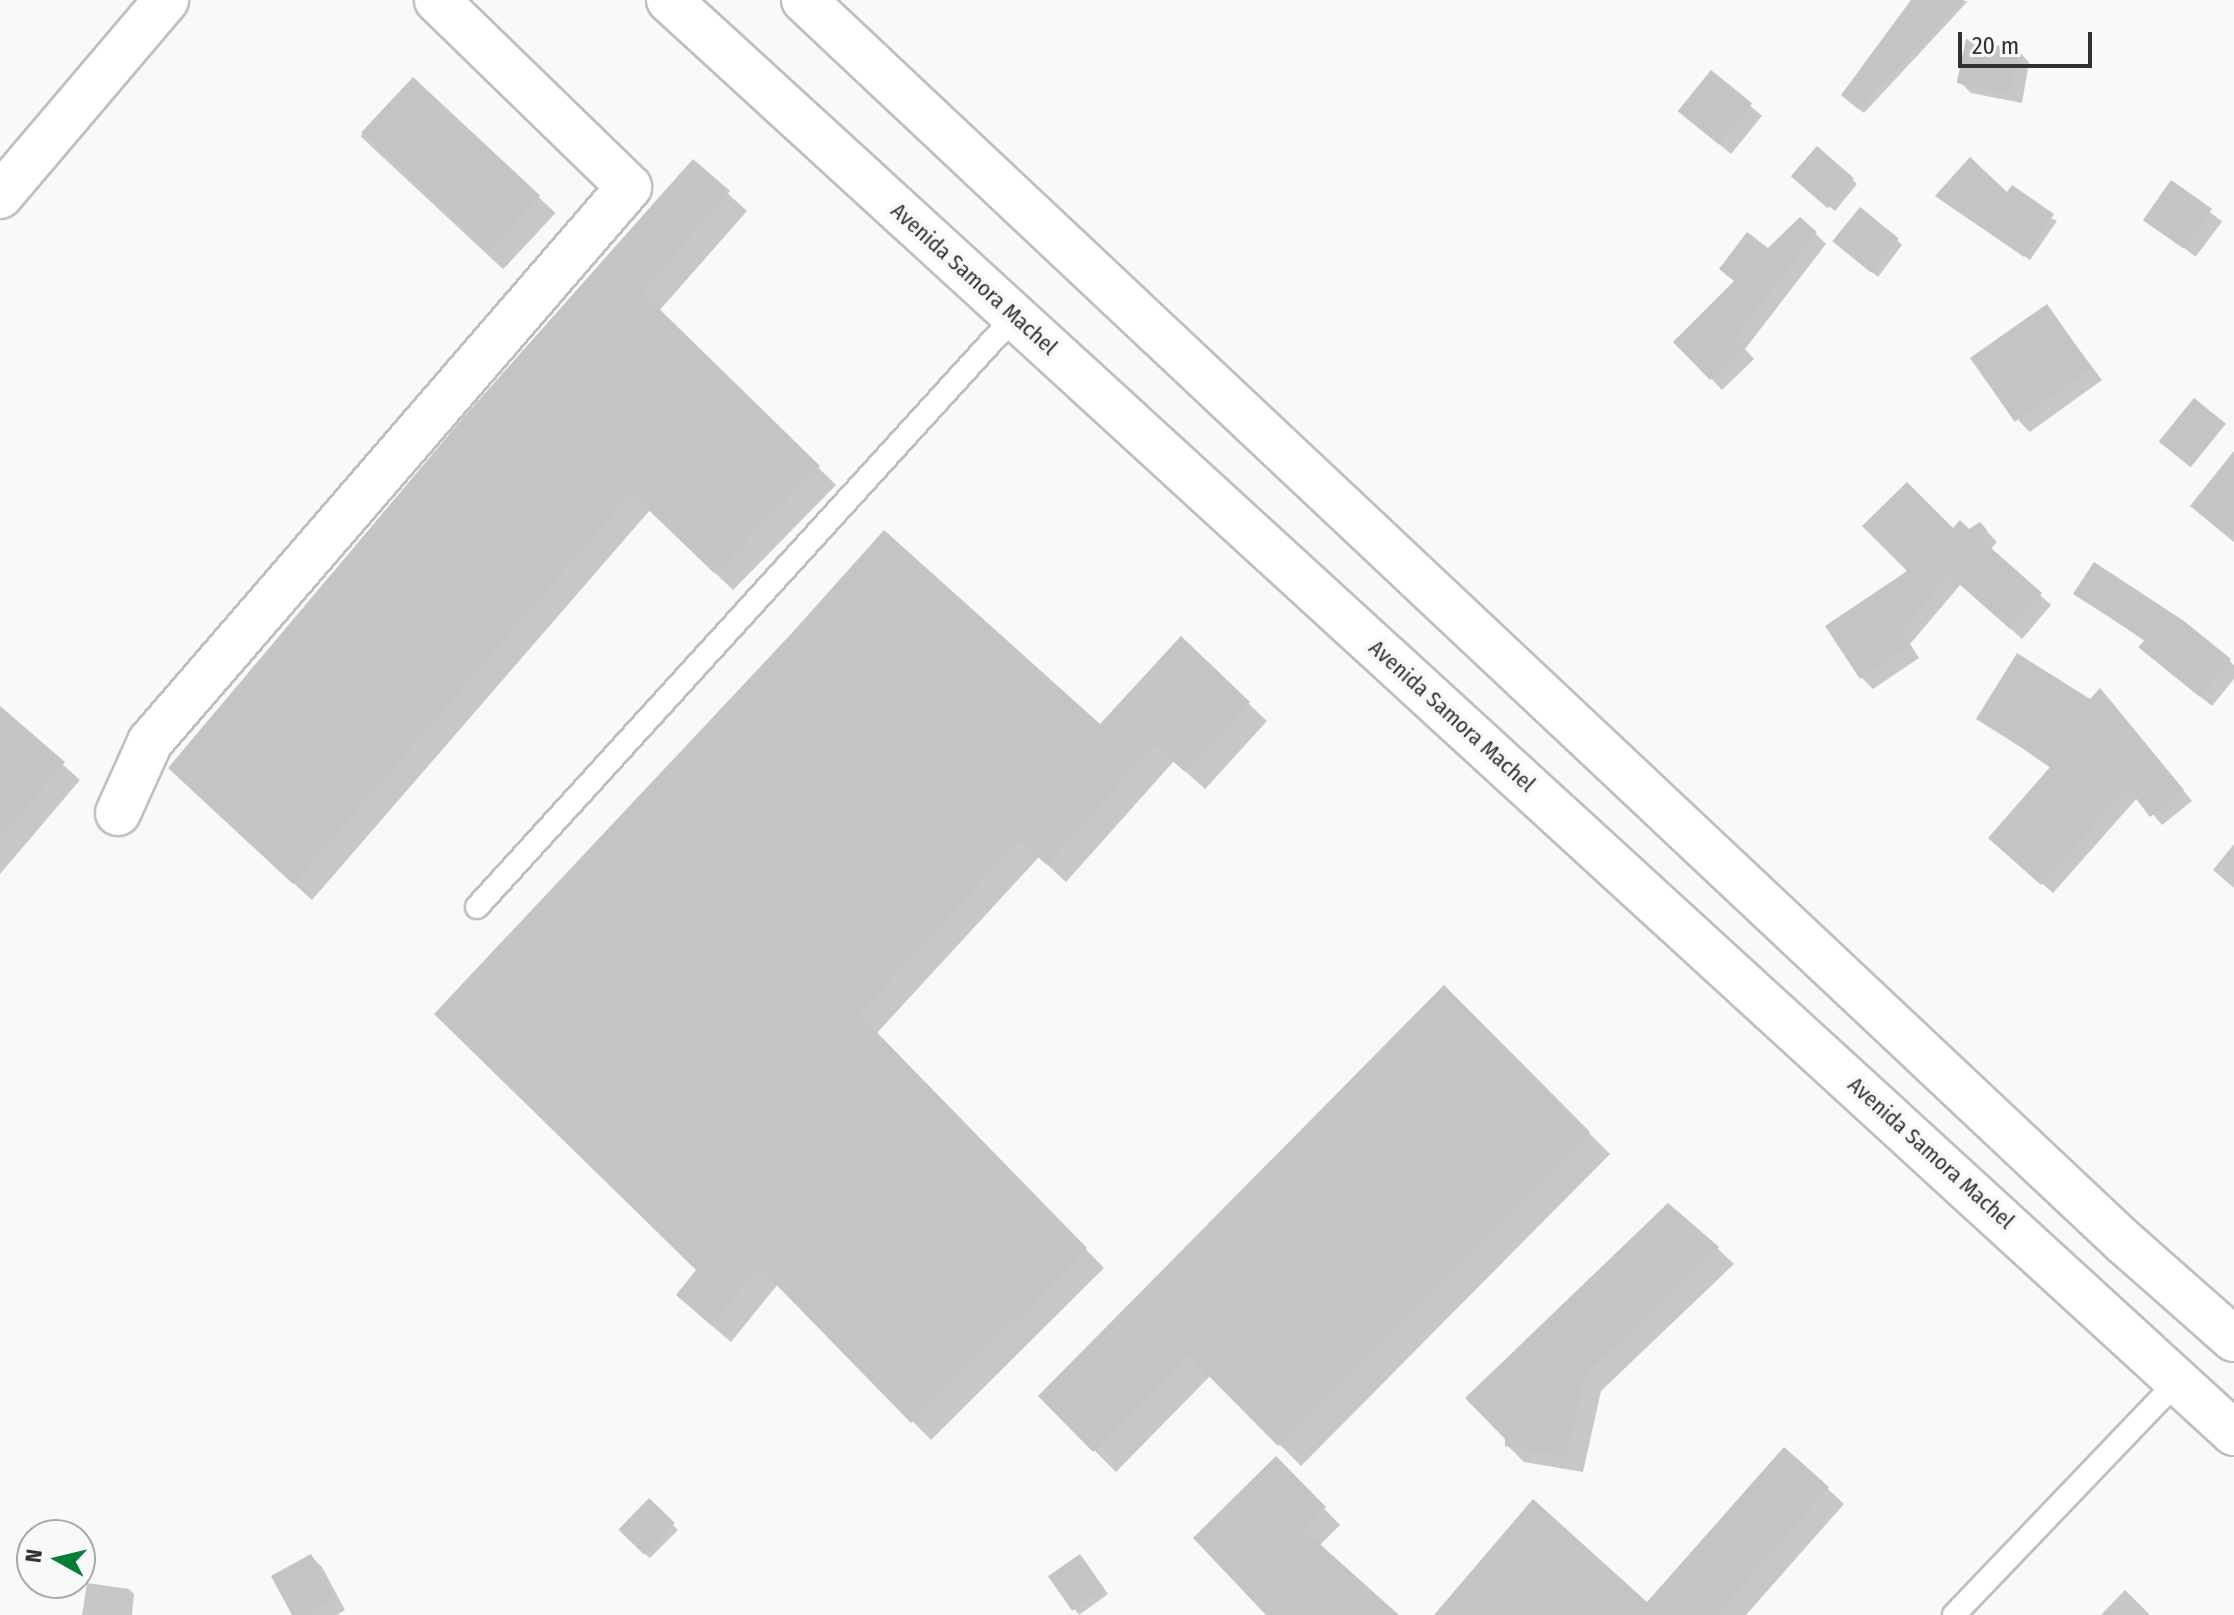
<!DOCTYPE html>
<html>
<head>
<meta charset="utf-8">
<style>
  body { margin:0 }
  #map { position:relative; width:2234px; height:1615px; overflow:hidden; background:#f9f9fc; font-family:"Fira Sans Condensed",sans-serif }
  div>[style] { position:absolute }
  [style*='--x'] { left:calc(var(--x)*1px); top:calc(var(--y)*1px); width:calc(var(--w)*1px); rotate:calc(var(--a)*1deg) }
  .shadow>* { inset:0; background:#0003; transform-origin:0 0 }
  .building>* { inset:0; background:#c4c4c6; transform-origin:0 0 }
  .roads { filter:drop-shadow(2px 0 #bfbfc1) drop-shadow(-2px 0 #bfbfc1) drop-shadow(0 2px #bfbfc1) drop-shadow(0 -2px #bfbfc1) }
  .lane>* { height:22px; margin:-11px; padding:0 11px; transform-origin:11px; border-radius:11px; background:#fff }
  .street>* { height:44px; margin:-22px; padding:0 22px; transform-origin:22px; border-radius:22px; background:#fff }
  .highway>* { height:44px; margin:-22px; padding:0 22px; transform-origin:22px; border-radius:22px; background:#fff }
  span { translate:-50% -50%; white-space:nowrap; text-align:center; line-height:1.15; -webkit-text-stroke:8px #f9f9fc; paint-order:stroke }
  .street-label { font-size:22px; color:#313132 }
  .north { position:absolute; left:16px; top:1519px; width:80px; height:80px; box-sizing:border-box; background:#f9f9fc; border:2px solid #a9a9ab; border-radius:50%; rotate:278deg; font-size:22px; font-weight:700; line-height:32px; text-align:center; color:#313132 }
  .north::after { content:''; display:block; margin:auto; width:28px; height:36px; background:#077e36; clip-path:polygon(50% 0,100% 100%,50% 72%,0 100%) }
  .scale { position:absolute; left:1958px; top:32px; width:134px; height:36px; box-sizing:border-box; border:4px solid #313132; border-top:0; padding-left:10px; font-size:24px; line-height:28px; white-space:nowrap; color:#313132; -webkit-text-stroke:6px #f9f9fc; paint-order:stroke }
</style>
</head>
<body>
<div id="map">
  <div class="shadow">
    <i style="clip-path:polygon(1913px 0,1968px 1px,1864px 113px,1848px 100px)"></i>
    <i style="clip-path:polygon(2018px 51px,2029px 62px,2022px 103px,1971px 93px,1960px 82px)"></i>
    <i style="clip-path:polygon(1712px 73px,1762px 116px,1731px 154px,1692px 122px)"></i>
    <i style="left:413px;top:80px;width:195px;height:77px;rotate:43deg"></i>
    <i style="clip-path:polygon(693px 162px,747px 211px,659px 311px,836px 485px,733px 590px,650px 510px,312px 900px,188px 786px)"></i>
    <i style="clip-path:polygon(1852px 179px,1857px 184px,1835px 211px,1799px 181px)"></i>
    <i style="left:2171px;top:183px;width:64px;height:44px;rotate:37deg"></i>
    <i style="clip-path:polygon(2008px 195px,2057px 221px,2030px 260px,1942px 200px)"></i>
    <i style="clip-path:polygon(1815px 233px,1826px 244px,1745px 349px,1754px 359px,1722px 390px,1676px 342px,1768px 251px)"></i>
    <i style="clip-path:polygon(1897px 240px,1902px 245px,1878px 277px,1840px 246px)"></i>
    <i style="clip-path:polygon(2047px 307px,2102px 380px,2030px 432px,2019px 421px)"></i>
    <i style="clip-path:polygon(1980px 524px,1997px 542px,1990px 550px,2051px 605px,2022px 639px,1961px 584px,1910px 644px,1919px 658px,1873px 689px,1862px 678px,1910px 571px,1953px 531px,1969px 531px)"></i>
    <i style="clip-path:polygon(2076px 594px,2229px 660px,2234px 665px,2234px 679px,2212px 706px,2152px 658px,2146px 642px)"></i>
    <i style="clip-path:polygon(2110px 700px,2192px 801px,2162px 825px,2138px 797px,2053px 893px,2001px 848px,2052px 769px,1978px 718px)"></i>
    <i style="clip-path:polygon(1248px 703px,1267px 721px,1205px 789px,1174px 761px,1066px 882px,1039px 857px,876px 1034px,1104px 1268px,931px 1440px,778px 1284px,731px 1342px,697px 1313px,699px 1270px,437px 1014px,1100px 727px)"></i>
    <i style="clip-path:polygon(0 708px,80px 780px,0 874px)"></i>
    <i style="clip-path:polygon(2234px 844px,2234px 888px,2213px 870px)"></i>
    <i style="clip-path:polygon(1444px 988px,1610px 1154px,1301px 1466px,1211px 1375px,1116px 1472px,1040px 1396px)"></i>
    <i style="clip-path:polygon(1717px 1248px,1734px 1264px,1601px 1391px,1583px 1472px,1524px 1462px,1507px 1445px)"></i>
    <i style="clip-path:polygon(1276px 1459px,1340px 1525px,1319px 1546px,1396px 1615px,1269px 1615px)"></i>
    <i style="clip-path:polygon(1827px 1488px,1844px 1504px,1746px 1615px,1437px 1615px,1647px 1605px)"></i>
    <i style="left:649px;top:1501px;width:41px;height:40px;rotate:45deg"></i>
    <i style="clip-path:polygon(311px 1556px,322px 1567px,345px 1610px,337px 1615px,295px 1615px)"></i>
    <i style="clip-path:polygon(1085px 1562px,1108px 1594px,1079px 1615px,1051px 1578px)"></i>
    <i style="clip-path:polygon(87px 1583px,129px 1589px,134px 1594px,132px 1615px,82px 1615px)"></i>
    <i style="clip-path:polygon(2125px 1590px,2150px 1615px,2101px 1615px)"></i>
  </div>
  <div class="building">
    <i style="clip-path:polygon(1911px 0,1964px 0,1858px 109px,1841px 95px)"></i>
    <i style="left:1966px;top:39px;width:54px;height:45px;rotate:12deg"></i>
    <i style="left:1711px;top:70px;width:53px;height:53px;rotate:39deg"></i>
    <i style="left:413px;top:77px;width:174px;height:76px;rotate:43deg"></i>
    <i style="left:1817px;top:146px;width:49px;height:40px;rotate:41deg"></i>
    <i style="clip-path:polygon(1970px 157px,2007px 192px,2012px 185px,2054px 214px,2024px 257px,1935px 196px)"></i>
    <i style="clip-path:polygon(693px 159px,730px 191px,642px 292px,820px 466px,714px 573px,631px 493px,293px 884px,168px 768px,462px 419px)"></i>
    <i style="left:2171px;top:180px;width:50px;height:49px;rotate:35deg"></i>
    <i style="left:1860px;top:207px;width:50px;height:44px;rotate:39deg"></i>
    <i style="clip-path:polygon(1800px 217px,1817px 232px,1735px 337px,1745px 347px,1710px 380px,1673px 342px,1734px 281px,1719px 269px,1747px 232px,1768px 248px)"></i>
    <i style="left:2047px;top:304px;width:78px;height:94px;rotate:55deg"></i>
    <i style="left:2194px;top:398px;width:41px;height:56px;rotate:39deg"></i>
    <i style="clip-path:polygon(2234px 451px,2234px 542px,2190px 506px)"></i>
    <i style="clip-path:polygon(1907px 482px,1953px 528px,1960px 520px,1969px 529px,1980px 522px,1987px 530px,1980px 538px,2042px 593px,2010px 629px,1949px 575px,1900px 632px,1909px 646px,1860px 679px,1825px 626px,1907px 571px,1862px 526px)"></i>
    <i style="clip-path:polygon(884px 530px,1100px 724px,1181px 636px,1250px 702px,1185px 772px,1154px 744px,1047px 865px,1019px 840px,859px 1014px,1087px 1248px,911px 1423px,759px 1267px,711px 1325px,676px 1295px,696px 1270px,434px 1014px,791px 634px)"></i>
    <i style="clip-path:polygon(2094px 562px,2184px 621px,2231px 659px,2200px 697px,2138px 647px,2145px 640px,2073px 594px)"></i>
    <i style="clip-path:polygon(2017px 653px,2090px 699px,2100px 688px,2184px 790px,2150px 817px,2127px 787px,2041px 885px,1988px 838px,2051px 766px,1976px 719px)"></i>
    <i style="clip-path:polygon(0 706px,65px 762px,0 838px)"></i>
    <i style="clip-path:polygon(1444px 985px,1590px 1132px,1278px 1446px,1188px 1355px,1093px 1452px,1038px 1396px)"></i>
    <i style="clip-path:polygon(1668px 1203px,1719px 1247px,1585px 1374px,1566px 1457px,1505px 1446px,1505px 1439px,1465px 1398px)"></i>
    <i style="clip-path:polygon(1784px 1447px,1829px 1487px,1716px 1615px,1434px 1615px,1533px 1499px,1647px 1602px)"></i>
    <i style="clip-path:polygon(1276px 1456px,1326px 1507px,1303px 1529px,1399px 1615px,1266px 1615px,1193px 1538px)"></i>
    <i style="left:649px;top:1498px;width:36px;height:44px;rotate:44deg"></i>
    <i style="clip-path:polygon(311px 1554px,336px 1599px,307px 1615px,292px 1615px,271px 1576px)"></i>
    <i style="left:1080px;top:1554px;width:42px;height:39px;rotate:55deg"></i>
  </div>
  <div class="roads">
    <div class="lane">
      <i style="--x:477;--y:907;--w:799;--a:-47.69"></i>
      <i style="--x:1954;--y:1615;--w:324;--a:-46.3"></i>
    </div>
    <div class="street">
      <i style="--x:0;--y:196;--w:257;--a:-49.7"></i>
      <i style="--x:118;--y:813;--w:78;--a:-65.7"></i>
      <i style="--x:150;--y:742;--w:733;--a:-49.2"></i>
      <i style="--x:629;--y:187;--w:268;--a:-135.8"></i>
    </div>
    <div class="highway">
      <i style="--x:669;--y:0;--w:2122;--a:42.48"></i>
      <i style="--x:804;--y:0;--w:1814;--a:43.26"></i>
      <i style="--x:2125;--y:1243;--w:145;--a:41.4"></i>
    </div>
  </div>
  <div class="street-label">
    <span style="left:974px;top:279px;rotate:42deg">Avenida Samora Machel</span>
    <span style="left:1452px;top:716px;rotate:42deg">Avenida Samora Machel</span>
    <span style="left:1931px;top:1153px;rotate:42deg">Avenida Samora Machel</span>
  </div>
  <div class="north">N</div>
  <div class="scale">20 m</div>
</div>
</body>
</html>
